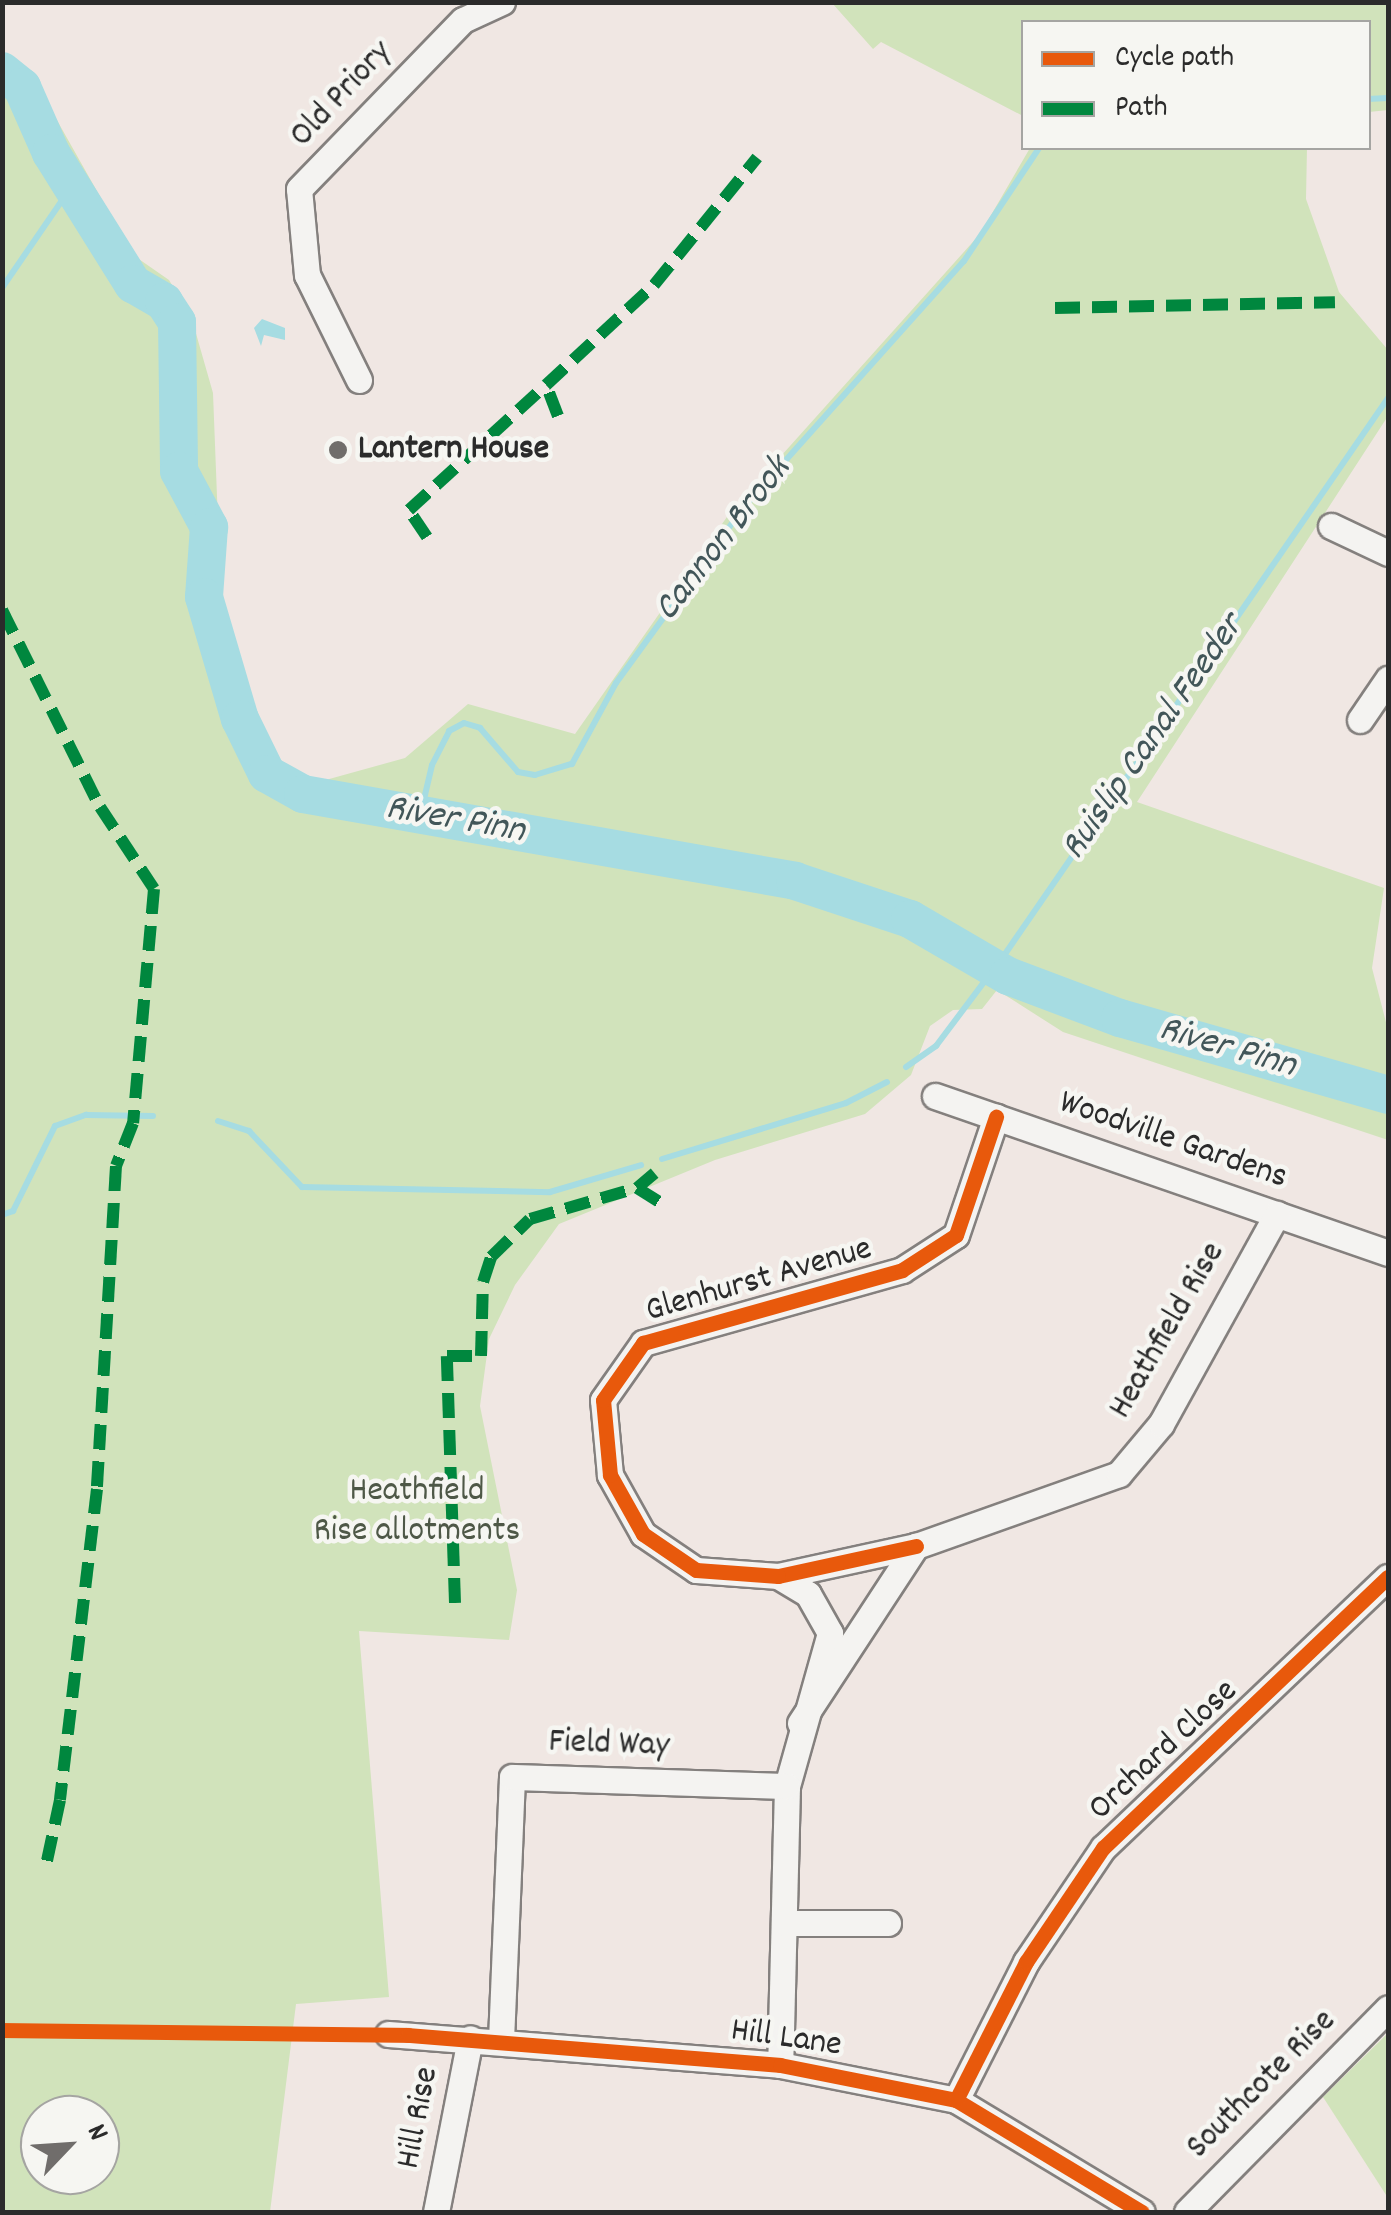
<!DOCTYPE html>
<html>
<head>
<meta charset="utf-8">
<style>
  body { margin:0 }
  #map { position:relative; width:1391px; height:2215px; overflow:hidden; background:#f0e7e3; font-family:Dekko,sans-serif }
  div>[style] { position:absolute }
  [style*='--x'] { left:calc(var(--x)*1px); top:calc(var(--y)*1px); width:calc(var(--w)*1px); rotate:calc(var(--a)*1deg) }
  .green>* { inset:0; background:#d1e3bb }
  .water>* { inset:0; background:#a6dce2 }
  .stream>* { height:6px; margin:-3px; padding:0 3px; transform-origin:3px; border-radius:3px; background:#a6dce2 }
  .river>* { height:38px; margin:-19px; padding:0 19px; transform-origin:19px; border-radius:19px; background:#a6dce2 }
  .roads { filter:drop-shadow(2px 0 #84807e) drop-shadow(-2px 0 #84807e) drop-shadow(0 2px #84807e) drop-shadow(0 -2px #84807e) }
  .minor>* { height:25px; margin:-12.5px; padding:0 12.5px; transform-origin:12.5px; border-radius:12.5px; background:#f4f3f1 }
  .quiet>* { height:12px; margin-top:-6px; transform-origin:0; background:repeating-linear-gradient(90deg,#00873e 0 25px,transparent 0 37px) }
  .cycleway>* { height:15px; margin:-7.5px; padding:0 7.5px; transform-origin:7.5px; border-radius:7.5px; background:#e8590c }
  .dots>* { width:28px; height:28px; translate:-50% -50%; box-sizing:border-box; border:5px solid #f6f6f2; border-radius:50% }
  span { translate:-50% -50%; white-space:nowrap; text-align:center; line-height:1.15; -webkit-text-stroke:9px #f6f6f2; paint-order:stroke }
  .street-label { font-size:35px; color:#2b2b2b }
  .poi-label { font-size:35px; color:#2b2b2b; font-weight:700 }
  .left { translate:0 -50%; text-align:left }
  .park-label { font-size:35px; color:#4e5847 }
  .water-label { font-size:38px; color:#425659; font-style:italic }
  .frame { position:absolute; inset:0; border:5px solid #2b2b2b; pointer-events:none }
  .legend { position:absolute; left:1021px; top:20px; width:350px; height:130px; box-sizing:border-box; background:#f6f6f2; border:2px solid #a5a5a2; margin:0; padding:12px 18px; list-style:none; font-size:30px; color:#2b2b2b }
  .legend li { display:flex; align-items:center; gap:20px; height:50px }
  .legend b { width:50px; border:2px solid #a5a5a2 }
  .north { position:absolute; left:20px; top:2095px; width:100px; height:100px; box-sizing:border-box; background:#f6f6f2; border:2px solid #a5a5a2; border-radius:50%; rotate:65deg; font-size:28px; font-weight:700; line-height:40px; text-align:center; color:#2b2b2b }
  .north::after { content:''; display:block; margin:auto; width:35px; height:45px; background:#706d6b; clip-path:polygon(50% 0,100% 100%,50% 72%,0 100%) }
</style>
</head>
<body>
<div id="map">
  <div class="green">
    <i style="clip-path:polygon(832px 3px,1388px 3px,1388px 110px,1369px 112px,1368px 22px,1024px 22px,1023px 116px,881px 42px,873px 49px)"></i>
    <i style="clip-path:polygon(evenodd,2px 52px,32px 76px,133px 255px,169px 280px,191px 316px,213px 393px,222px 625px,274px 763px,322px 781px,405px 758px,468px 704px,575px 734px,729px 514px,980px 234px,1030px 148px,1307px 148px,1306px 199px,1339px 292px,1388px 350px,1388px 416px,1137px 802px,1384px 888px,1372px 968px,1388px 1030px,1388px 1140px,1063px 1032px,997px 990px,982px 1009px,953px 1010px,930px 1026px,911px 1075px,865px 1114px,715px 1160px,559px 1224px,515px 1285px,489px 1339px,480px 1406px,517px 1590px,509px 1640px,359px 1631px,389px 1997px,296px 2004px,270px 2212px,3px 2212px,2px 52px,40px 2115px,100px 2115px,100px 2175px,40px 2175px,40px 2115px)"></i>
    <i style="clip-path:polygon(1388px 2033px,1388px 2198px,1323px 2097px)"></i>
  </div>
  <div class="water">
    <i style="clip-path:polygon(262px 319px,285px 328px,285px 340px,264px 335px,261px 346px,254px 328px)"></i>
  </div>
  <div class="stream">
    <i style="--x:1368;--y:99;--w:20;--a:-3"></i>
    <i style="--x:2;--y:288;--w:127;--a:-55.6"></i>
    <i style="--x:421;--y:812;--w:48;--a:-76.8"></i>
    <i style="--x:432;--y:765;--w:38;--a:-63"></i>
    <i style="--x:449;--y:731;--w:17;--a:-28"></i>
    <i style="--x:464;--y:723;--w:17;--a:17"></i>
    <i style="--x:480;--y:728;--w:58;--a:49.2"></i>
    <i style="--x:518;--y:772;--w:17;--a:10"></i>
    <i style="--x:535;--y:775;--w:39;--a:-17"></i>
    <i style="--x:572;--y:764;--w:92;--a:-61.5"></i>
    <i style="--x:616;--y:683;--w:216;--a:-54"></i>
    <i style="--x:743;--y:508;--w:331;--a:-48.2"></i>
    <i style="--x:964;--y:261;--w:136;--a:-56.4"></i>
    <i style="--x:906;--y:1067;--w:37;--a:-35"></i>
    <i style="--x:936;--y:1046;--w:115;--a:-53.1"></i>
    <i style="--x:1005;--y:954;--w:675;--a:-55.44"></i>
    <i style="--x:218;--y:1121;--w:33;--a:18"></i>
    <i style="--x:249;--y:1131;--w:77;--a:46.6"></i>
    <i style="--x:302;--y:1187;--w:248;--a:1.2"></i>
    <i style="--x:550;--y:1192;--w:95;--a:-16.5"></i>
    <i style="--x:662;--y:1159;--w:192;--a:-16.9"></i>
    <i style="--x:846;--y:1103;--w:46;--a:-27.1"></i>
    <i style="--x:2;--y:1215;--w:12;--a:-20"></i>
    <i style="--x:13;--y:1211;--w:95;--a:-63.7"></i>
    <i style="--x:55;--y:1126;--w:33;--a:-20"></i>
    <i style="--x:86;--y:1115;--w:67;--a:0.9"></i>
  </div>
  <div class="river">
    <i style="--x:2;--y:71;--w:26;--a:39"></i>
    <i style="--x:22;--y:87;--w:72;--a:66.3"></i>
    <i style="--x:51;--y:153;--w:155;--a:58"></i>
    <i style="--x:133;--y:284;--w:36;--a:30"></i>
    <i style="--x:164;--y:302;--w:24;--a:57"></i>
    <i style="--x:177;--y:322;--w:149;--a:89.2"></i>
    <i style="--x:179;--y:471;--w:64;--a:61.8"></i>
    <i style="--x:209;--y:527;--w:70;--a:94.1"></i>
    <i style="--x:204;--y:597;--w:127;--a:73.6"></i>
    <i style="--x:240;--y:719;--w:61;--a:63.9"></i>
    <i style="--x:267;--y:774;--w:41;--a:29.1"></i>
    <i style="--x:303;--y:794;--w:500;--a:10"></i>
    <i style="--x:795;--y:881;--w:121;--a:18.3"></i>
    <i style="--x:910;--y:919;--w:113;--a:30.2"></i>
    <i style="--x:1008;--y:976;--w:120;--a:20.6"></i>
    <i style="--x:1120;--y:1018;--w:279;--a:16"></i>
  </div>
  <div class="roads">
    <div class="minor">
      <i style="--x:359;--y:380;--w:117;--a:-116.3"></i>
      <i style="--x:307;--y:275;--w:86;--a:-95.3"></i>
      <i style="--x:299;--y:189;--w:235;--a:-45.9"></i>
      <i style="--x:463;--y:20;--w:43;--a:-24.8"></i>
      <i style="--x:1331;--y:526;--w:63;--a:25.3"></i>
      <i style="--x:1360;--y:720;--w:50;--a:-55.7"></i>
      <i style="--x:935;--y:1096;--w:479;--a:19.1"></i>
      <i style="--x:916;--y:1546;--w:141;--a:167.7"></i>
      <i style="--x:778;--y:1576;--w:82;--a:-175.8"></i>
      <i style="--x:696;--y:1570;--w:64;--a:-145.8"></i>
      <i style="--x:643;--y:1534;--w:68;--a:-119.2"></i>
      <i style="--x:610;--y:1475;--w:75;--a:-95.3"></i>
      <i style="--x:603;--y:1400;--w:70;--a:-54.9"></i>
      <i style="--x:643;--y:1343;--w:269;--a:-15.7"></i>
      <i style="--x:902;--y:1270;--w:64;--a:-32.9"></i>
      <i style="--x:956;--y:1235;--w:125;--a:-71.3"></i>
      <i style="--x:778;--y:1576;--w:35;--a:31"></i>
      <i style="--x:808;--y:1594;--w:45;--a:60.6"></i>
      <i style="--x:830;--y:1633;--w:159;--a:105.7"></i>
      <i style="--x:787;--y:1786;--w:279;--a:91.4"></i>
      <i style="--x:800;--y:1723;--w:212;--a:-56.8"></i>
      <i style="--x:916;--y:1546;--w:215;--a:-19.5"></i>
      <i style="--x:1119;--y:1474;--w:65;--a:-50"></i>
      <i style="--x:1161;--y:1424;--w:240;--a:-61.1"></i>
      <i style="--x:784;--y:1923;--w:104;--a:0"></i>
      <i style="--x:388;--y:2034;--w:393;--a:4.5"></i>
      <i style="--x:780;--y:2065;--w:179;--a:11.2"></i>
      <i style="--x:956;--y:2100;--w:217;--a:31.1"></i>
      <i style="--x:501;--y:2040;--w:263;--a:-87.6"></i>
      <i style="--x:512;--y:1777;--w:275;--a:1.9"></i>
      <i style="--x:956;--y:2100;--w:155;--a:-63.1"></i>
      <i style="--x:1026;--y:1962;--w:138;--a:-56"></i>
      <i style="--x:1103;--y:1848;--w:393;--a:-43.6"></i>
      <i style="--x:436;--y:2212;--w:177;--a:-78.9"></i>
      <i style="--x:1187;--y:2212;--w:286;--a:-45.4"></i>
    </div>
  </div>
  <div class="quiet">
    <i style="--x:1055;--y:308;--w:280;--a:-1.2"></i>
    <i style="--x:558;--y:416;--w:33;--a:-111"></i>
    <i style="--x:546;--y:385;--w:147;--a:-42.8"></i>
    <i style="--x:654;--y:285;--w:164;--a:-51"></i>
    <i style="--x:427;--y:537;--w:32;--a:-124"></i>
    <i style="--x:409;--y:510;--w:185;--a:-42.4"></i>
    <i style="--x:2;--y:610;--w:220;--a:63.6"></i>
    <i style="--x:100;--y:807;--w:98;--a:56.6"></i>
    <i style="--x:154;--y:889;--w:235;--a:95.1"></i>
    <i style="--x:133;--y:1123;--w:46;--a:111.6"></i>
    <i style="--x:116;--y:1166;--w:324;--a:93.4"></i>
    <i style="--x:97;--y:1489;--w:313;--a:96.8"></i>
    <i style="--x:60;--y:1800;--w:72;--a:102.1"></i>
    <i style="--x:637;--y:1188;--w:31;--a:32"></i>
    <i style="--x:455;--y:1603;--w:247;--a:-91.9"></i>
    <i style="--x:447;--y:1356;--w:34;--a:0"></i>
    <i style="--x:481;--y:1356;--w:74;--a:-88.5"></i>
    <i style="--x:483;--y:1282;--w:26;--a:-72"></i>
    <i style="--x:491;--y:1257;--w:54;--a:-44.3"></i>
    <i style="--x:530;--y:1219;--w:111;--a:-16.2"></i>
    <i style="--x:637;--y:1188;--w:23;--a:-40"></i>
  </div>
  <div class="cycleway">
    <i style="--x:916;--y:1546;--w:141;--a:167.7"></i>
    <i style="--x:778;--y:1576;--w:82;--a:-175.8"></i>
    <i style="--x:696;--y:1570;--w:64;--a:-145.8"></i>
    <i style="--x:643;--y:1534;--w:68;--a:-119.2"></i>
    <i style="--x:610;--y:1475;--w:75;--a:-95.3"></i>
    <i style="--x:603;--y:1400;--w:70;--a:-54.9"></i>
    <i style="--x:643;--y:1343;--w:269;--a:-15.7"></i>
    <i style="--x:902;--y:1270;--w:64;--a:-32.9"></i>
    <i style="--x:956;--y:1235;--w:125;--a:-71.3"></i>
    <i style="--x:2;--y:2030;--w:406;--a:0.7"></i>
    <i style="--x:408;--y:2035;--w:373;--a:4.6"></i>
    <i style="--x:780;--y:2065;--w:179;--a:11.2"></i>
    <i style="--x:956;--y:2100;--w:217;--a:31.1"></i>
    <i style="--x:956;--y:2100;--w:155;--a:-63.1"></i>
    <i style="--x:1026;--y:1962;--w:138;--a:-56"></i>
    <i style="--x:1103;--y:1848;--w:393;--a:-43.6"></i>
  </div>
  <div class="dots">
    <i style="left:338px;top:450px;background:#706d6b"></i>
  </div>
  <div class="street-label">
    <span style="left:342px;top:95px;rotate:-47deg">Old Priory</span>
    <span style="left:1173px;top:1141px;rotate:19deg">Woodville Gardens</span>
    <span style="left:759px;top:1281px;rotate:-16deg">Glenhurst Avenue</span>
    <span style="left:1168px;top:1331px;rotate:-60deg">Heathfield Rise</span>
    <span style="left:609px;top:1745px;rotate:2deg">Field Way</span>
    <span style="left:1164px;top:1751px;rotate:-43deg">Orchard Close</span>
    <span style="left:786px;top:2039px;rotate:8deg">Hill Lane</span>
    <span style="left:1262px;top:2085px;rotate:-45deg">Southcote Rise</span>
    <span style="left:419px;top:2118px;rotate:-79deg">Hill Rise</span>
  </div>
  <div class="poi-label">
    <span class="left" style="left:358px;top:450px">Lantern House</span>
  </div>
  <div class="park-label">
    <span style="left:417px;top:1512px">Heathfield<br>Rise allotments</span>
  </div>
  <div class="water-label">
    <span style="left:724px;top:540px;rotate:-52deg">Cannon Brook</span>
    <span style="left:1154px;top:738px;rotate:-55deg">Ruislip Canal Feeder</span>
    <span style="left:455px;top:821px;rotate:10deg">River Pinn</span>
    <span style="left:1227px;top:1049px;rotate:16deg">River Pinn</span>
  </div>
  <div class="frame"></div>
  <ul class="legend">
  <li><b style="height:12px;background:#e8590c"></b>Cycle path</li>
  <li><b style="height:12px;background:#00873e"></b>Path</li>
  </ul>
  <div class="north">N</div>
</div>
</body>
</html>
